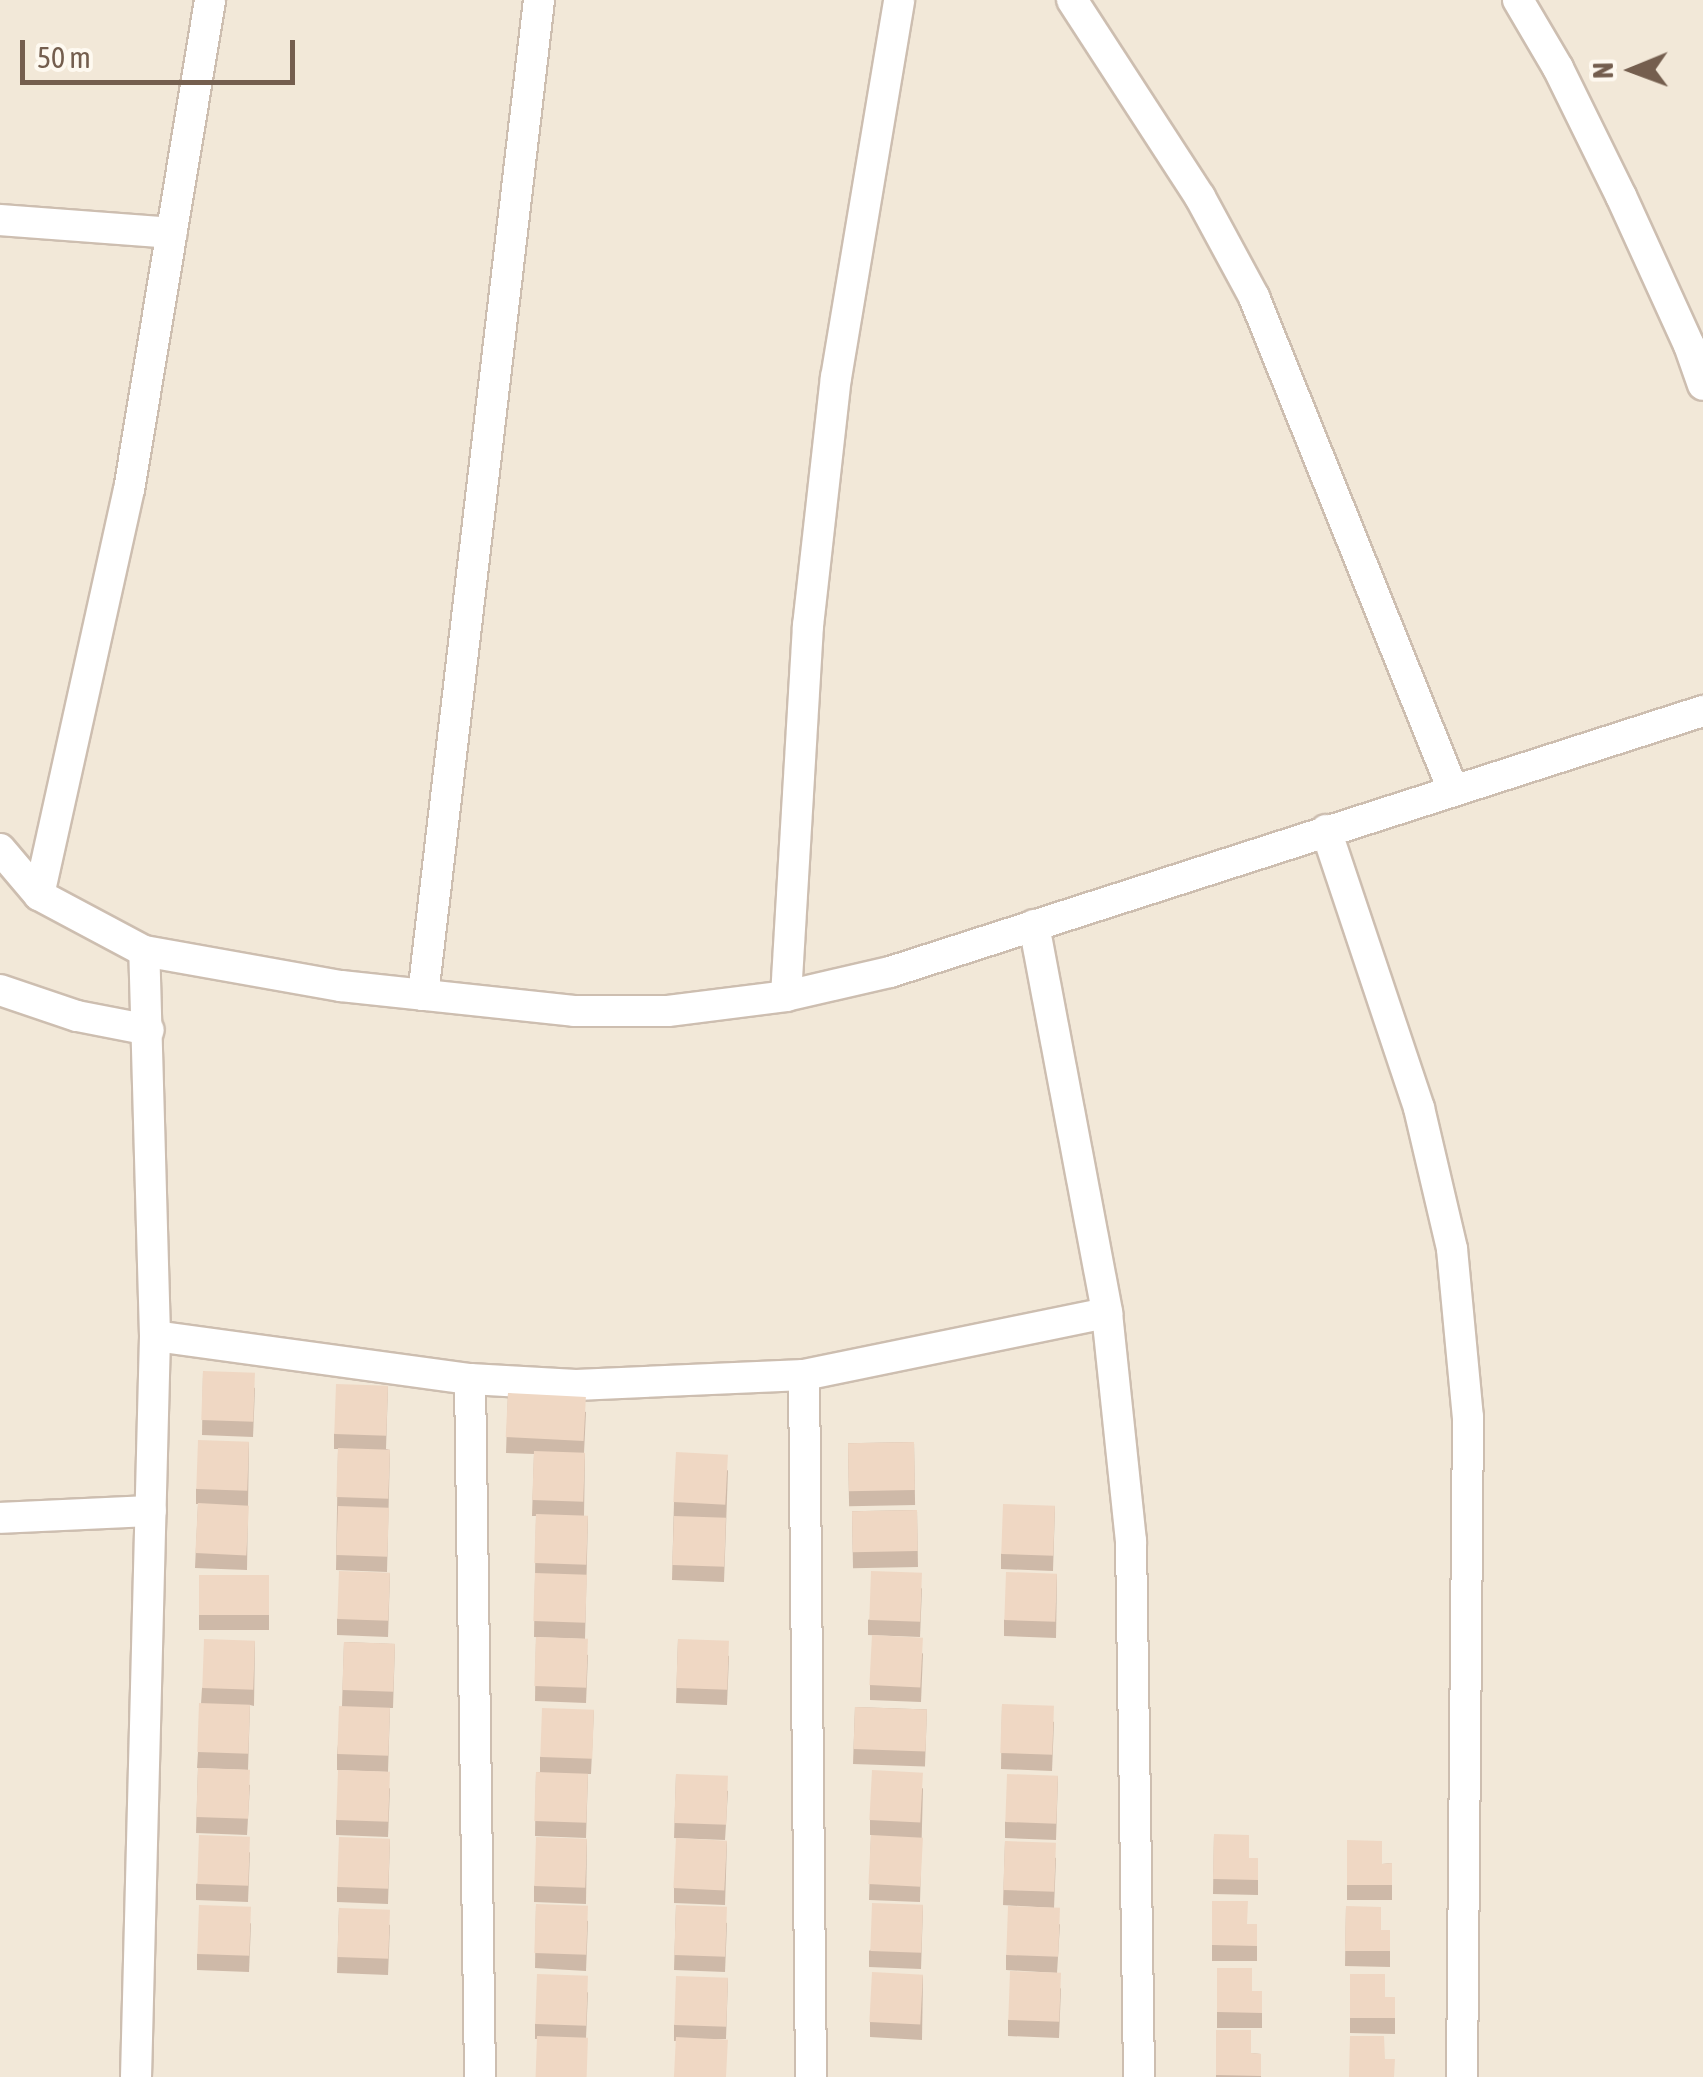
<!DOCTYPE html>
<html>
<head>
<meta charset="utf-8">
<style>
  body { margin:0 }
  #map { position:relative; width:1703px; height:2077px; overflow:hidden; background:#fbf5e9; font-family:"Asap Condensed",sans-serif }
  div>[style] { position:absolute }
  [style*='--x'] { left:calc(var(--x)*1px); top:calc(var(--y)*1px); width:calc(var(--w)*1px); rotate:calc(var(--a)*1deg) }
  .residential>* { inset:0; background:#f2e8d8; transform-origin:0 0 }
  .roads { filter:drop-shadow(2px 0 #cdbeb0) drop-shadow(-2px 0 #cdbeb0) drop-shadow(0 2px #cdbeb0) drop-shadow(0 -2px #cdbeb0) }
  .minor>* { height:30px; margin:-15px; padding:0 15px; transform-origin:15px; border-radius:15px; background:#fff }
  .wall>* { inset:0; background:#ceb9a8; transform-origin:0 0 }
  .building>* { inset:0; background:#efd7c3; transform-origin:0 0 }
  span { translate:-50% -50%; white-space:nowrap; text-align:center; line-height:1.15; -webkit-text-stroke:10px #fef9f0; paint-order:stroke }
  .north { position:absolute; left:1583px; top:20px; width:100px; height:100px; -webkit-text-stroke:8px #fef9f0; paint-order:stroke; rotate:269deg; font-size:28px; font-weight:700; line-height:40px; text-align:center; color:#745e4e }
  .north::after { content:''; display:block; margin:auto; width:35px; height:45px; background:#745e4e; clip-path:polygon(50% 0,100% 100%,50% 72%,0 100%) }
  .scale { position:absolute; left:20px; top:40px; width:275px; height:45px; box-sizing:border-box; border:5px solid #745e4e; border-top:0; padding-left:12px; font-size:30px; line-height:35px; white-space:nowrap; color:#745e4e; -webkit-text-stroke:8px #fef9f0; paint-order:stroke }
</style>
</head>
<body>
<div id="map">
  <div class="residential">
    <i style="left:0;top:0;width:1703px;height:2077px"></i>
  </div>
  <div class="roads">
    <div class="minor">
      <i style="--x:1072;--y:0;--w:235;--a:57"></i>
      <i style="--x:1200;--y:197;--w:114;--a:61.6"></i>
      <i style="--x:1254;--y:297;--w:532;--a:68.02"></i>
      <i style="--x:1518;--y:0;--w:79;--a:59.5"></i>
      <i style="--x:1558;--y:68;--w:143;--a:63.8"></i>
      <i style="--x:1621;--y:196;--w:164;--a:65.5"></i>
      <i style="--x:1689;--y:345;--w:42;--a:70.7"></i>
      <i style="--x:0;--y:220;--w:172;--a:4.3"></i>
      <i style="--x:1326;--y:830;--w:293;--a:71.5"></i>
      <i style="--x:1419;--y:1108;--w:145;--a:76.8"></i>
      <i style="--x:1452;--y:1249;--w:169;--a:84.6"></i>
      <i style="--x:1468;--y:1417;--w:660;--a:90.52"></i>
      <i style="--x:0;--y:849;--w:60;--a:49.7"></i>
      <i style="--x:39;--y:895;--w:119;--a:28.1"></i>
      <i style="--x:144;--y:951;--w:200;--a:10.1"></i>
      <i style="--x:341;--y:986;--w:234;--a:6.1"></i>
      <i style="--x:574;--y:1011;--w:94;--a:0"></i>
      <i style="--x:668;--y:1011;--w:119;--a:-7.2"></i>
      <i style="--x:786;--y:996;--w:107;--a:-13"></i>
      <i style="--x:890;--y:972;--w:854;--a:-17.8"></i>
      <i style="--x:39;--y:895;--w:415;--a:-77.5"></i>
      <i style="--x:129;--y:490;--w:497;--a:-80.6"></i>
      <i style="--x:1034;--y:925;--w:395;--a:79.3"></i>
      <i style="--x:1107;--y:1313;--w:229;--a:84"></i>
      <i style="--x:1131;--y:1541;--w:536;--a:89.14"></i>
      <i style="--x:0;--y:990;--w:81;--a:18.7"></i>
      <i style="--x:77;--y:1016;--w:73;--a:11"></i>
      <i style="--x:423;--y:995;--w:1002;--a:-83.35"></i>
      <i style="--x:786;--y:996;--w:371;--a:-86.6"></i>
      <i style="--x:808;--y:626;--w:250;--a:-83.6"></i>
      <i style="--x:836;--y:378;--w:383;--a:-80.5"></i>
      <i style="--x:155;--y:1336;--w:318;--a:7.8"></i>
      <i style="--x:470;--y:1379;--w:106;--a:3.2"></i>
      <i style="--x:576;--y:1385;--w:228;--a:-2.5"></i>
      <i style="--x:804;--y:1375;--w:309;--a:-11.6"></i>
      <i style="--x:804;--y:1375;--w:702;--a:89.43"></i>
      <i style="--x:470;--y:1379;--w:698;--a:89.18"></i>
      <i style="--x:0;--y:1518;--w:151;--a:-2.7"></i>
      <i style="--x:136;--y:2077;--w:741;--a:-88.53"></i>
      <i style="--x:155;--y:1336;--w:385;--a:-91.6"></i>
    </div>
  </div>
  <div class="wall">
    <i style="clip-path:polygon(203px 1371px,255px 1388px,253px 1437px,202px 1435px)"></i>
    <i style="clip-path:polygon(388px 1386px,386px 1449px,390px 1450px,387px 1572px,336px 1570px,338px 1449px,334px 1449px,334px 1434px)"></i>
    <i style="clip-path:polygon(508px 1393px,586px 1412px,584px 1453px,585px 1453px,584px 1516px,588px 1516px,585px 1639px,534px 1637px,536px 1516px,532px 1516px,534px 1454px,506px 1453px)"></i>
    <i style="clip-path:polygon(249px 1442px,247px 1570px,195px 1568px,198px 1504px,196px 1504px,196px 1489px)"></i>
    <i style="left:914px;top:1442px;width:63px;height:66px;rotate:89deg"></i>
    <i style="clip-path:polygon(728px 1470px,724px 1582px,672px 1580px,674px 1502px)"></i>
    <i style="clip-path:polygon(1055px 1506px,1053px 1571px,1001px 1569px,1001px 1554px)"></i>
    <i style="left:917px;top:1510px;width:57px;height:65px;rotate:89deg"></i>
    <i style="clip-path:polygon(390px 1573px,388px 1637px,337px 1635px,337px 1619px)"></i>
    <i style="clip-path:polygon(1057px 1574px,1056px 1638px,1004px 1636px,1004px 1620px)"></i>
    <i style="left:269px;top:1575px;width:55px;height:70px;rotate:90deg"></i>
    <i style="clip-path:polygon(922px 1588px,920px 1637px,868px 1635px,868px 1620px)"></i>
    <i style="clip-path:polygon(536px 1637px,588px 1655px,586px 1703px,535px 1701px)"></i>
    <i style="clip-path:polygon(678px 1639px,729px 1656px,727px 1705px,676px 1703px)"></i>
    <i style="clip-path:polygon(255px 1641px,254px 1706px,250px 1705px,248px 1770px,197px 1768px,202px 1688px)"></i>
    <i style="clip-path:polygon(344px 1642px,395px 1644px,393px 1708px,390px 1708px,388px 1772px,337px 1770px,337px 1754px,342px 1706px)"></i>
    <i style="clip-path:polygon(923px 1653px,921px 1702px,870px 1700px,870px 1685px)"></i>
    <i style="clip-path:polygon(1002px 1704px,1054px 1722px,1052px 1771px,1001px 1769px)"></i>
    <i style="left:855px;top:1707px;width:72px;height:57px;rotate:2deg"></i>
    <i style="clip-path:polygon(594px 1710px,591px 1774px,588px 1774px,586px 1838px,535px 1836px,536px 1772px,540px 1772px,540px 1757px)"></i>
    <i style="clip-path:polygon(198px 1768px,250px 1785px,247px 1835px,196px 1833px)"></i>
    <i style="clip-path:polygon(676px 1774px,728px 1791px,725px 1840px,674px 1838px)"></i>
    <i style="clip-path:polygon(1058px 1776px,1056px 1840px,1005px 1838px,1005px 1822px)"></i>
    <i style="clip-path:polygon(390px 1788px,388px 1837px,336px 1835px,336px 1820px)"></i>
    <i style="clip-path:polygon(923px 1788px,920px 1902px,869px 1900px,871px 1835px,870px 1835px,870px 1820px)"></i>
    <i style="clip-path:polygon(1214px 1834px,1249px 1858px,1258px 1858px,1258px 1895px,1213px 1894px)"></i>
    <i style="clip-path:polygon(390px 1839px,388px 1904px,337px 1902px,337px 1887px)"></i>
    <i style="clip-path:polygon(587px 1839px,586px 1904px,534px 1902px,534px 1886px)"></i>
    <i style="clip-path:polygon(1347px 1840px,1382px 1864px,1392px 1863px,1392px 1900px,1347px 1900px)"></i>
    <i style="clip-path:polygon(727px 1841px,725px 1905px,674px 1903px,674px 1888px)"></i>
    <i style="clip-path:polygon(1005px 1841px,1056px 1858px,1054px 1908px,1003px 1905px)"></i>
    <i style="clip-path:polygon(250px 1852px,248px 1902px,196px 1900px,196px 1884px)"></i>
    <i style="clip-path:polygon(1212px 1901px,1247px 1924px,1257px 1924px,1257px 1961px,1212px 1961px)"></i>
    <i style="clip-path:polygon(536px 1904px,588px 1921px,586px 1971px,535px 1968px)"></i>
    <i style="clip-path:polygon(676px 1905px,727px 1923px,725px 1972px,674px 1970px)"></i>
    <i style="clip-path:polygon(923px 1905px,921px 1969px,869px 1967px,869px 1951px)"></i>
    <i style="clip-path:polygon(1346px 1906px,1381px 1930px,1390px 1930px,1390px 1967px,1345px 1966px)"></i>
    <i style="clip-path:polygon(339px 1908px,390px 1925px,388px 1975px,337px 1973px)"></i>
    <i style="clip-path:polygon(251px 1923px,249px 1972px,197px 1970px,197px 1954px)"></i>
    <i style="clip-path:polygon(1060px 1924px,1057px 1973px,1006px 1970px,1006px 1955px)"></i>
    <i style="clip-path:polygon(1217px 1968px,1252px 1991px,1262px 1991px,1262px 2028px,1217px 2028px)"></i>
    <i style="clip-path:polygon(1350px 1974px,1385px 1997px,1395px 1997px,1395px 2034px,1350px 2033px)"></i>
    <i style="clip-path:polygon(923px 1975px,922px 2040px,870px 2037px,870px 2022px)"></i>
    <i style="clip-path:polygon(728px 1978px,726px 2039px,674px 2041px,674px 2025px)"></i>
    <i style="clip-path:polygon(1061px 1988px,1059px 2038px,1008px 2036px,1008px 2020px)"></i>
    <i style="clip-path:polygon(588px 1992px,586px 2038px,535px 2039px,535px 2024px)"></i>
    <i style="clip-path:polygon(1216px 2030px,1251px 2053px,1261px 2054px,1261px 2077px,1216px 2077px)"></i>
  </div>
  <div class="building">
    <i style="left:203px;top:1371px;width:52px;height:49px;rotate:2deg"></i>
    <i style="left:336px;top:1384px;width:52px;height:50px;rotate:2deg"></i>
    <i style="left:508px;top:1393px;width:78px;height:44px;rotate:3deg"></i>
    <i style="left:198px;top:1440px;width:51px;height:49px;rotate:2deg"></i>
    <i style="left:914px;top:1442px;width:48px;height:66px;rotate:89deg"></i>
    <i style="left:338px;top:1448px;width:52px;height:49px;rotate:2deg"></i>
    <i style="left:534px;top:1451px;width:51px;height:49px;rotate:2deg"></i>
    <i style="left:676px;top:1452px;width:52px;height:50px;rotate:3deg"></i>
    <i style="left:198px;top:1503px;width:51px;height:50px;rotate:3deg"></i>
    <i style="left:1003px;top:1504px;width:52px;height:50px;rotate:2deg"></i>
    <i style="left:338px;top:1506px;width:51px;height:49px;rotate:2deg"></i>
    <i style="left:917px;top:1510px;width:41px;height:65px;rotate:89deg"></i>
    <i style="left:536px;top:1514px;width:52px;height:49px;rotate:2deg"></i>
    <i style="left:674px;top:1516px;width:52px;height:49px;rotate:2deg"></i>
    <i style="left:339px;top:1571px;width:51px;height:48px;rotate:2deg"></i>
    <i style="left:871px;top:1571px;width:51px;height:49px;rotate:2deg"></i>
    <i style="left:1006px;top:1572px;width:51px;height:48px;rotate:2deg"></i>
    <i style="left:535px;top:1573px;width:52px;height:48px;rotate:2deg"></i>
    <i style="left:269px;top:1575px;width:40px;height:70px;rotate:90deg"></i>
    <i style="left:872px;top:1635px;width:51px;height:50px;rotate:3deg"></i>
    <i style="left:536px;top:1637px;width:52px;height:49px;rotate:2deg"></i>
    <i style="left:204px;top:1639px;width:51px;height:49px;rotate:2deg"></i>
    <i style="left:678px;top:1639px;width:51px;height:49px;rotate:2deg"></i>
    <i style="left:344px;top:1642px;width:51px;height:48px;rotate:2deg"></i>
    <i style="left:199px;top:1703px;width:51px;height:49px;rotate:2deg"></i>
    <i style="left:1002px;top:1704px;width:52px;height:49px;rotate:2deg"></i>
    <i style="left:339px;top:1706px;width:51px;height:48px;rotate:2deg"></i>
    <i style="left:855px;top:1707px;width:72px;height:42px;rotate:2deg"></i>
    <i style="left:542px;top:1708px;width:52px;height:49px;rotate:2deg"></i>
    <i style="left:198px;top:1768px;width:52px;height:49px;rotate:2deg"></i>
    <i style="left:338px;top:1770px;width:52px;height:50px;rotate:2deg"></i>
    <i style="left:872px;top:1770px;width:51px;height:50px;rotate:3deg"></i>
    <i style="left:536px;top:1772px;width:52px;height:49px;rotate:2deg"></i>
    <i style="left:676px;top:1774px;width:52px;height:49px;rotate:2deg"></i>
    <i style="left:1007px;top:1774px;width:51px;height:48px;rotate:2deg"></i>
    <i style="clip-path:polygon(1214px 1834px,1249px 1835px,1249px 1858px,1258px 1858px,1258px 1880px,1213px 1879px)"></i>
    <i style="left:199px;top:1835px;width:51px;height:49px;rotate:2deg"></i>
    <i style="left:871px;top:1835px;width:52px;height:49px;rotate:3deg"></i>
    <i style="left:339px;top:1837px;width:51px;height:50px;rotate:2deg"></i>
    <i style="left:536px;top:1837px;width:51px;height:49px;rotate:2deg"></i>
    <i style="left:676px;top:1838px;width:51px;height:50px;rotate:3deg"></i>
    <i style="clip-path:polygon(1347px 1840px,1382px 1841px,1382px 1864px,1392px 1863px,1392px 1885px,1347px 1885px)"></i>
    <i style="left:1005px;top:1841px;width:51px;height:49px;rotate:2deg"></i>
    <i style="clip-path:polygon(1212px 1901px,1248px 1901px,1247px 1924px,1257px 1924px,1257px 1946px,1212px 1945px)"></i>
    <i style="left:872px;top:1903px;width:51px;height:48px;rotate:2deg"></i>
    <i style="left:536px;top:1904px;width:52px;height:49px;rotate:2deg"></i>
    <i style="left:199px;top:1905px;width:52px;height:49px;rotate:2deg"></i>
    <i style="left:676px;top:1905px;width:51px;height:50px;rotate:2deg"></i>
    <i style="left:1008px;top:1906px;width:52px;height:49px;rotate:2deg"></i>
    <i style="clip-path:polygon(1346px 1906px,1381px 1907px,1381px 1930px,1390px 1930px,1390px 1951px,1345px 1951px)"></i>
    <i style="left:339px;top:1908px;width:51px;height:49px;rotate:2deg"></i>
    <i style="clip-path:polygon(1217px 1968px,1252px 1968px,1252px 1991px,1262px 1991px,1262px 2013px,1217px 2012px)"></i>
    <i style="left:1010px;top:1971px;width:51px;height:49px;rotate:2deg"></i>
    <i style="left:872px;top:1972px;width:51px;height:50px;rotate:3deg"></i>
    <i style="left:537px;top:1974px;width:51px;height:50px;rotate:2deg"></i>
    <i style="clip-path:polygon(1350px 1974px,1385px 1974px,1385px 1997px,1395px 1997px,1395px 2018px,1350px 2018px)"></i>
    <i style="left:676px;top:1976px;width:52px;height:49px;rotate:2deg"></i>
    <i style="clip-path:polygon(1216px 2030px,1251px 2030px,1251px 2053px,1261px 2054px,1261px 2076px,1216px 2075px)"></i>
    <i style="left:537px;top:2036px;width:51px;height:41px;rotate:2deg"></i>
    <i style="clip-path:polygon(1350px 2036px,1384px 2036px,1385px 2059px,1395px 2059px,1394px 2077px,1349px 2077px)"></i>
    <i style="left:676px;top:2037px;width:52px;height:40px;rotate:3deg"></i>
  </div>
  <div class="north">N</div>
  <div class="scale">50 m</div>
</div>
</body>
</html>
